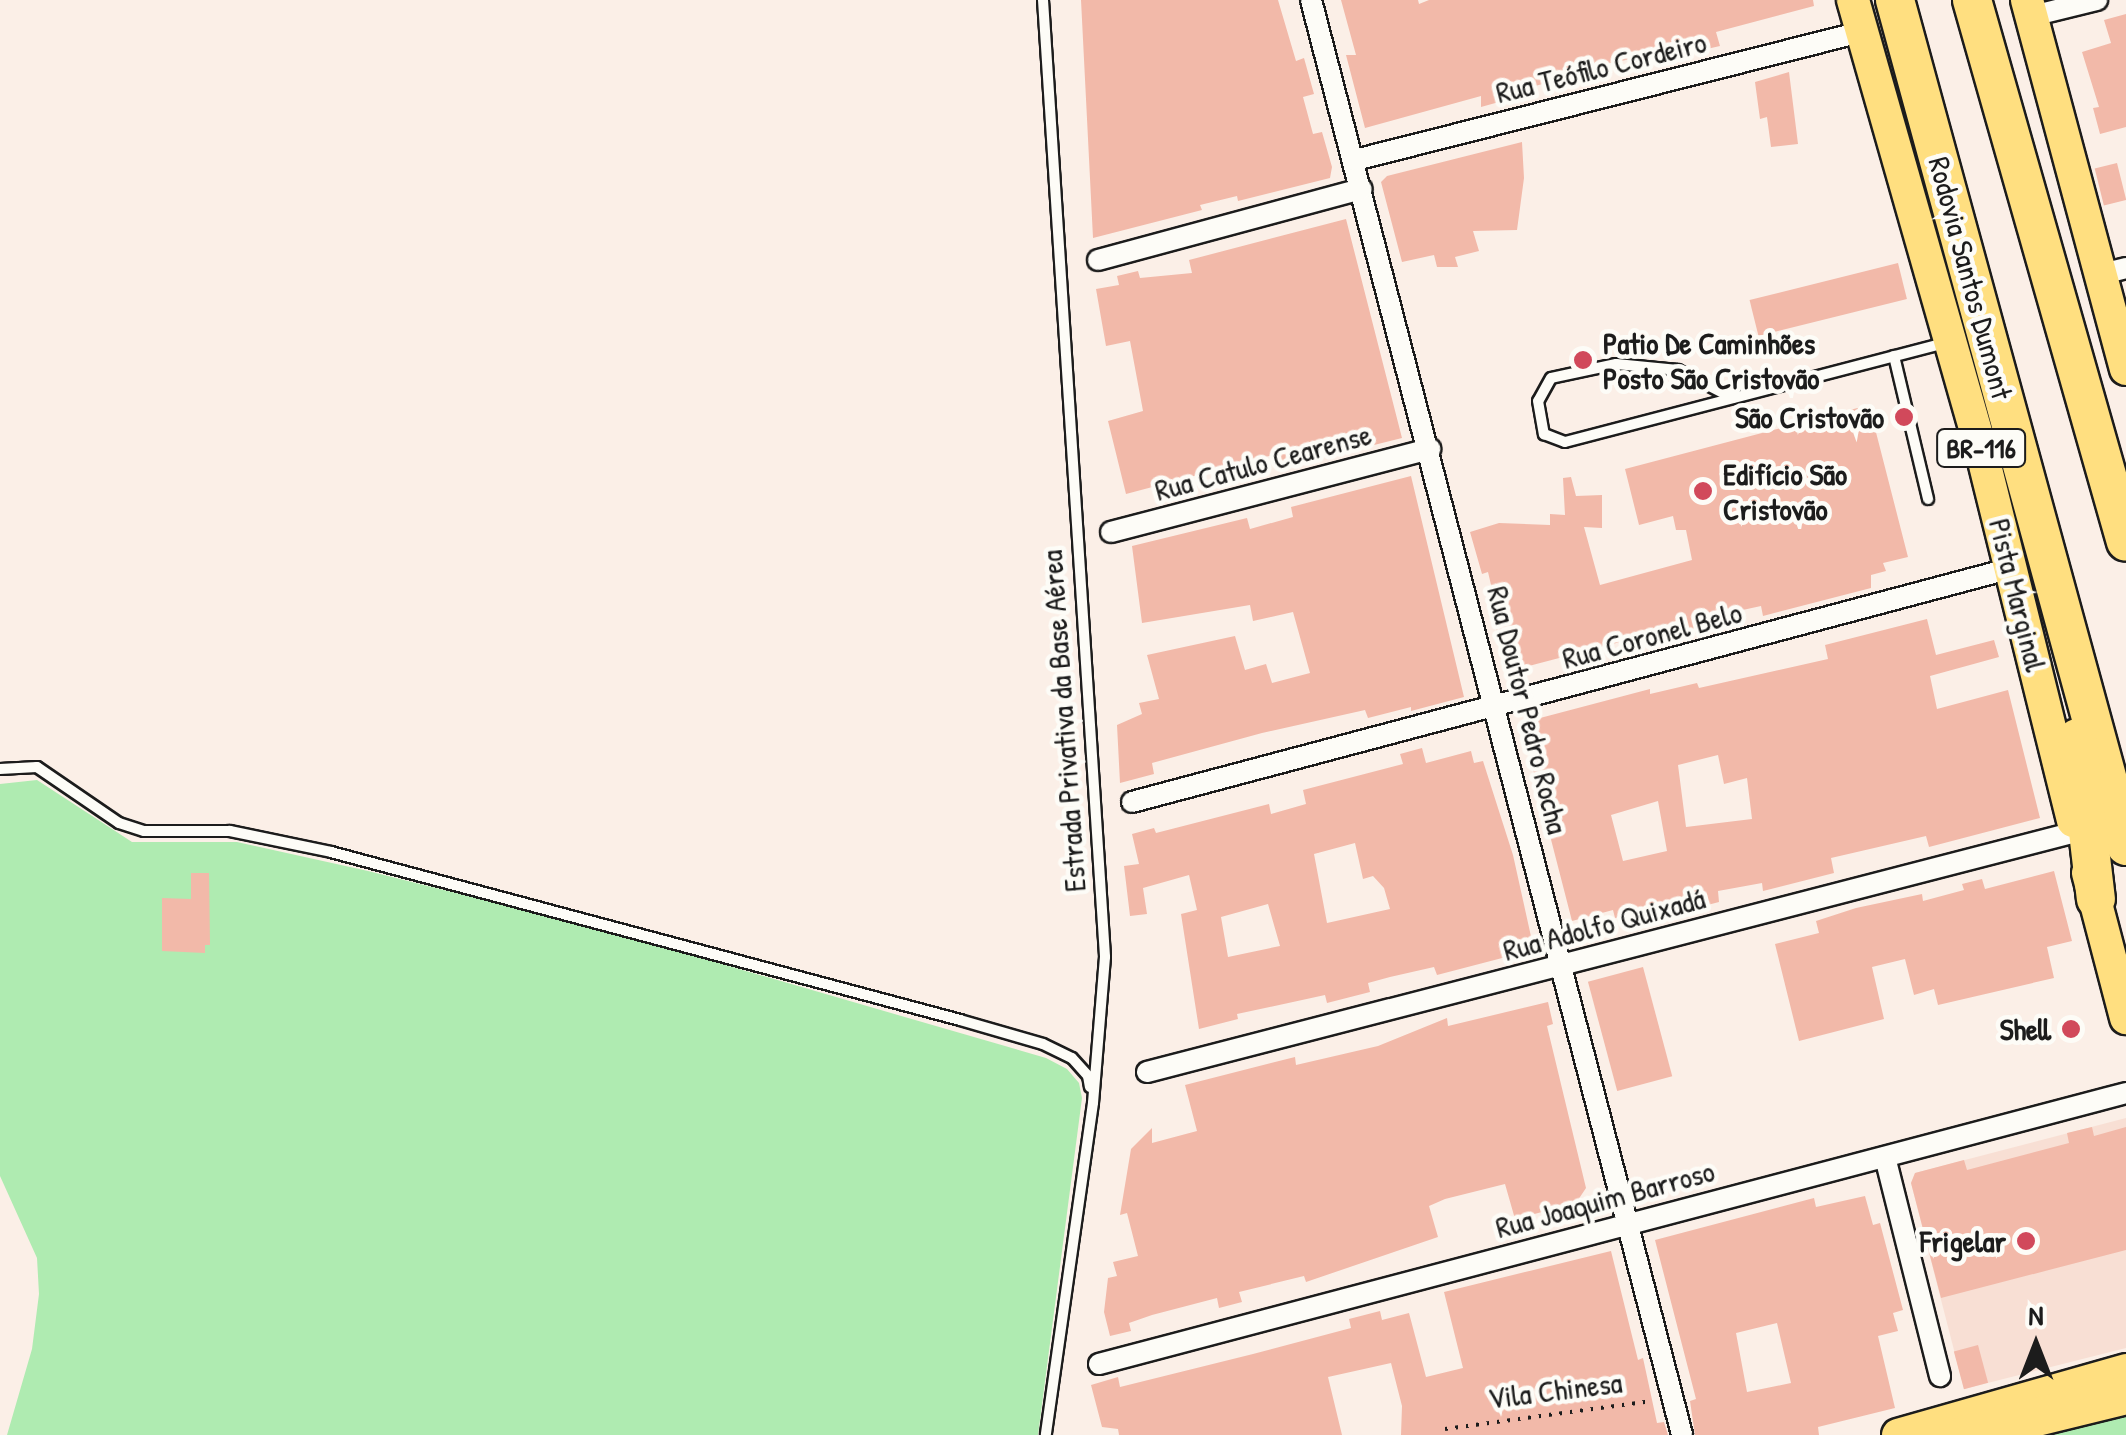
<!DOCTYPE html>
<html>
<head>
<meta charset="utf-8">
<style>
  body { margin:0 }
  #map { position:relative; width:2126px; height:1435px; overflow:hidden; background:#fbefe7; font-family:"Patrick Hand",sans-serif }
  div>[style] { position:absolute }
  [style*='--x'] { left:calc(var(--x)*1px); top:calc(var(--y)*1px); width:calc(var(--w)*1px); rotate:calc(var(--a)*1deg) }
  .built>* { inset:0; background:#f8dfd4 }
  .green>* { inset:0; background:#afebb1 }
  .building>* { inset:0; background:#f2b9a9; transform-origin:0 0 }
  .path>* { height:4px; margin-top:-2px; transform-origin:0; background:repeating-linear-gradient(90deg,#1c1c1c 0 2.5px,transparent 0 10.5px) }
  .roads { filter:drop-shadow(2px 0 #1c1c1c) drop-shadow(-2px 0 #1c1c1c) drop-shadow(0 2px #1c1c1c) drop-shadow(0 -2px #1c1c1c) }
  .lane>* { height:10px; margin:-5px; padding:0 5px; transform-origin:5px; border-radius:5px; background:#fdfcf7 }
  .street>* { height:20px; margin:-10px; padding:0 10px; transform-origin:10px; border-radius:10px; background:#fdfcf7 }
  .primary>* { height:32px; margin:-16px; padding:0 16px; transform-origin:16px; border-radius:16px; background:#ffdf80 }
  .highway>* { height:38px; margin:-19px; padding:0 19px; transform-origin:19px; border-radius:19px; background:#ffdf80 }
  .dots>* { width:28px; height:28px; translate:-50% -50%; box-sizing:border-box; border:5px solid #fdfcf7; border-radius:50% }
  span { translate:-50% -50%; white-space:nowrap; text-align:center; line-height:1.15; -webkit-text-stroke:9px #fdfcf7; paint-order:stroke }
  .shield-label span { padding:2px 8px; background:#fdfcf7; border:2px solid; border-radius:8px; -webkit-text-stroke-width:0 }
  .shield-label { font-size:28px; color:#1c1c1c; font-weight:700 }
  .street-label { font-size:30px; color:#1c1c1c }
  .poi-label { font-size:30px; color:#1c1c1c; font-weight:700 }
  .left { translate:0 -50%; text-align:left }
  .right { translate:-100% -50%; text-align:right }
  .north { position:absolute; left:1986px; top:1295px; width:100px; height:100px; -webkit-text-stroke:8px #fdfcf7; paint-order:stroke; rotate:0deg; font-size:28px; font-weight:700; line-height:40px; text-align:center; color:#1c1c1c }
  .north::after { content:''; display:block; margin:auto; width:35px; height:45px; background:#1c1c1c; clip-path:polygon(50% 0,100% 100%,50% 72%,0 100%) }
</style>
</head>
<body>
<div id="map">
  <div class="built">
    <i style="clip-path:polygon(2126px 1118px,2126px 1348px,1964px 1389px,1911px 1183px,1915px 1173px)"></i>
  </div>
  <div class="green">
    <i style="clip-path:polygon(37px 780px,132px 842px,237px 842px,368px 871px,612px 932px,1046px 1058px,1067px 1069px,1079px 1083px,1082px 1098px,1038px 1435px,7px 1435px,32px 1349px,39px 1294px,37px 1258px,0 1176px,0 784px)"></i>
    <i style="clip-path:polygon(2126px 1406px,2126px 1435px,2003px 1435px)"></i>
  </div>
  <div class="building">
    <i style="clip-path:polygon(1081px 0,1278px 0,1296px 61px,1304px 58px,1314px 94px,1303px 97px,1313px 134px,1322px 132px,1332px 167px,1330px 178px,1238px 201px,1237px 196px,1200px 205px,1202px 210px,1093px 238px)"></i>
    <i style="clip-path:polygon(1341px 0,1418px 0,1419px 4px,1429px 0,1813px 0,1814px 6px,1716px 32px,1720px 46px,1632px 66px,1631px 59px,1585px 68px,1586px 73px,1523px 89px,1524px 95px,1481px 107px,1481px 96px,1365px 128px,1346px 55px,1356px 55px)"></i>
    <i style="clip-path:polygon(2126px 14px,2126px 127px,2100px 134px,2093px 108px,2099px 107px,2082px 52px,2111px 43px,2104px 20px)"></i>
    <i style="clip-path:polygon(1789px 72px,1798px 144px,1771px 147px,1767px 117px,1760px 119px,1755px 82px)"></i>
    <i style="clip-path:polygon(1522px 142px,1524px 178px,1517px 230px,1473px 231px,1479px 251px,1455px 257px,1458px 267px,1437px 267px,1434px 255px,1402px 262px,1381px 182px,1387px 176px)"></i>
    <i style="left:2117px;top:163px;width:38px;height:23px;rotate:76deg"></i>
    <i style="clip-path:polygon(1346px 219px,1402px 438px,1346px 452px,1343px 441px,1299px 452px,1301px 459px,1280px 465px,1277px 454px,1126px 494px,1108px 421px,1143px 411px,1130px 341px,1106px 346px,1096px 289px,1119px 285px,1117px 276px,1138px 271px,1140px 278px,1192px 273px,1189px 260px)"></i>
    <i style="left:1898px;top:263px;width:37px;height:153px;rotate:76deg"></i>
    <i style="clip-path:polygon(1869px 405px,1908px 557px,1883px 563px,1886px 571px,1871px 575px,1871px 588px,1763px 616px,1761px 606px,1715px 616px,1718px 628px,1687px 636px,1685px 625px,1517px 669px,1515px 661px,1505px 664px,1493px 617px,1498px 615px,1488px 572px,1482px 574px,1470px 532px,1499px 523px,1550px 525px,1550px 514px,1565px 515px,1563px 478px,1571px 477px,1576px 496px,1602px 495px,1602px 528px,1584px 527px,1600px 585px,1692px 560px,1686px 530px,1676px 530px,1673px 516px,1639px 525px,1625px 469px)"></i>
    <i style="clip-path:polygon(1411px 476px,1464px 697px,1411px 711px,1411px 707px,1368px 718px,1365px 710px,1262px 733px,1152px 763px,1154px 774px,1120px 783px,1117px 725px,1142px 714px,1139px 703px,1159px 699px,1147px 655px,1235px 636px,1245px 670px,1266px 664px,1272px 683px,1310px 673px,1293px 612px,1253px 621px,1250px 605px,1142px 623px,1132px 546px,1247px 518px,1250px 529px,1293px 517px,1291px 507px)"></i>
    <i style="clip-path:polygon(evenodd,1927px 619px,1936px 655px,1994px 640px,1999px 657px,1930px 676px,1937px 709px,2008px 690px,2040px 818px,1929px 847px,1926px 836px,1831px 858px,1834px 873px,1763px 891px,1762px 883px,1718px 891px,1719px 902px,1677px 913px,1675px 901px,1615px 918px,1613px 910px,1572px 921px,1521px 723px,1650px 689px,1650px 694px,1697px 683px,1699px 688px,1828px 659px,1825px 645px,1927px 619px,1718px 755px,1724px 784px,1747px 778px,1752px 819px,1686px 827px,1678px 765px,1718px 755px,1927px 619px,1658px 801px,1667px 851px,1623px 861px,1611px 815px,1658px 801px)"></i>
    <i style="clip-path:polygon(evenodd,1422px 748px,1426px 763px,1471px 751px,1474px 763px,1483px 761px,1513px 855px,1532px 941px,1504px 949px,1506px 957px,1437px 975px,1434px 967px,1390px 977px,1368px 983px,1370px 992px,1327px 1003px,1325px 995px,1237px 1014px,1238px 1019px,1199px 1029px,1181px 914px,1197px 910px,1189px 875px,1143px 888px,1147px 914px,1130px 916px,1124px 866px,1139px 864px,1132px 834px,1154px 828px,1156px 833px,1269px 804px,1271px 814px,1306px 804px,1303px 790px,1403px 764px,1400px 754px,1422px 748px,1355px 843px,1363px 879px,1373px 876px,1384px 888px,1390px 909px,1327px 923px,1314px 854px,1355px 843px,1422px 748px,1268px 904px,1280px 946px,1228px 957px,1221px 917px,1268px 904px)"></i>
    <i style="clip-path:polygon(2054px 871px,2072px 941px,2047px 947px,2054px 978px,1938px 1005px,1934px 989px,1914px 995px,1905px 959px,1872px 967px,1884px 1019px,1799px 1041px,1775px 944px,1819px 933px,1816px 921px,1856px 908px,1922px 894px,1923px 901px,1964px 890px,1962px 884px,1982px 879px,1985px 889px)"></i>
    <i style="clip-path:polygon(191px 873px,209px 873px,210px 945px,205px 945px,205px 953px,162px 951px,162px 898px,191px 899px)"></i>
    <i style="left:1643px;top:967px;width:113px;height:57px;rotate:75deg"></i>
    <i style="clip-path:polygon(1548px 1002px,1553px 1024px,1547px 1026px,1586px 1188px,1576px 1203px,1515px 1219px,1505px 1184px,1445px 1199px,1429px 1206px,1438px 1237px,1306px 1282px,1304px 1276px,1239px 1292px,1242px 1302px,1219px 1308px,1217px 1298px,1152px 1315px,1129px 1323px,1131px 1331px,1110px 1336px,1104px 1312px,1108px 1278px,1117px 1276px,1113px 1262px,1138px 1256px,1127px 1213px,1120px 1215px,1131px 1149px,1152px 1128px,1152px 1143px,1197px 1131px,1185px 1085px,1295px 1057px,1296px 1065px,1378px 1046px,1447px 1018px,1448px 1026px)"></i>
    <i style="clip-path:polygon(2092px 1127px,2094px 1136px,2126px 1127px,2126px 1250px,1941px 1298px,1911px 1183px,1915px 1173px,1964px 1160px,1967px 1170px,2069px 1143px,2067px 1133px)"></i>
    <i style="clip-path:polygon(evenodd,1865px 1196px,1873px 1225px,1880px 1223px,1903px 1310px,1893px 1313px,1898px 1331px,1878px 1336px,1895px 1408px,1818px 1427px,1819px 1435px,1695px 1435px,1690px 1401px,1696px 1399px,1655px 1240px,1814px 1198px,1816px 1207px,1865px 1196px,1777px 1323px,1791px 1383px,1747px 1392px,1736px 1333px,1777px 1323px)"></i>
    <i style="clip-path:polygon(1611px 1251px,1638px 1360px,1643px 1358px,1657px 1423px,1664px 1422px,1668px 1435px,1401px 1435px,1402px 1406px,1391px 1363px,1328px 1377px,1342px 1435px,1119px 1435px,1118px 1429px,1102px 1427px,1091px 1385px,1118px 1377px,1120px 1387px,1253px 1354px,1351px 1328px,1349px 1319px,1380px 1311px,1382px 1320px,1409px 1313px,1426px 1377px,1463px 1368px,1444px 1292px)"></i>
    <i style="left:1978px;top:1345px;width:39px;height:25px;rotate:75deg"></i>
  </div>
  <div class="path">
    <i style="--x:1445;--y:1429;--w:209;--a:-7.7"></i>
  </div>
  <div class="roads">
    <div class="lane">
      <i style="--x:1043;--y:0;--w:959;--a:86.29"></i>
      <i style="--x:1105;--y:957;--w:146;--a:94.7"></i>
      <i style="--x:1093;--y:1103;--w:335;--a:98.1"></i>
      <i style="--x:1894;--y:356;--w:147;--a:76.6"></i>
      <i style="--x:1733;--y:398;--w:62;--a:-153"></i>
      <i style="--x:1678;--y:370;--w:62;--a:-174.5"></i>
      <i style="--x:1616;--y:364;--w:66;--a:167.8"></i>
      <i style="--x:1551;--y:378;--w:26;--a:119"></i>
      <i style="--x:1538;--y:401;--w:34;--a:80"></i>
      <i style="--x:1544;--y:434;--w:22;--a:21"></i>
      <i style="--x:1565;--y:442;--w:394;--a:-14.6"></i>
      <i style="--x:0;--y:769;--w:37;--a:-3"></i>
      <i style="--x:37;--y:767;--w:99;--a:34.3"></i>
      <i style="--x:119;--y:823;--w:26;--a:18"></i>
      <i style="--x:144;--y:831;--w:86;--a:0"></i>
      <i style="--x:230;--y:831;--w:103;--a:11.7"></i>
      <i style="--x:331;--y:852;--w:651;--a:14.95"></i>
      <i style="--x:960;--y:1020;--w:86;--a:16.1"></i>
      <i style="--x:1043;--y:1044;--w:32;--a:26"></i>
      <i style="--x:1072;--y:1058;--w:24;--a:48"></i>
      <i style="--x:1088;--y:1076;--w:11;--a:80"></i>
    </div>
    <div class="street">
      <i style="--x:1311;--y:0;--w:1482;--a:75.5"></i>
      <i style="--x:2032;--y:16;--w:67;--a:-13.8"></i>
      <i style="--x:1355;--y:160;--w:522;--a:-14.2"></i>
      <i style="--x:1098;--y:260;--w:273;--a:-15.1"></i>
      <i style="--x:2102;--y:274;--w:25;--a:-14"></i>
      <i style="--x:1111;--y:532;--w:330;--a:-14.6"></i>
      <i style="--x:1132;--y:802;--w:911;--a:-14.89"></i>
      <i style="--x:1147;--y:1072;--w:960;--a:-14.49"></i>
      <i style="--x:1885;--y:1157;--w:226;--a:75.9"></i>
      <i style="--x:1099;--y:1364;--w:1062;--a:-14.78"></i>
    </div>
    <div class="primary">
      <i style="--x:1853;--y:0;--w:475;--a:74.1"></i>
      <i style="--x:1983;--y:457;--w:375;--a:76.1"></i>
      <i style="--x:2027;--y:0;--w:382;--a:75"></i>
      <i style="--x:2088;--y:873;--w:150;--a:75.3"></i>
      <i style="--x:1898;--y:1435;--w:237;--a:-15.9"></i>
    </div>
    <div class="highway">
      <i style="--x:1895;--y:0;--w:877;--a:74.73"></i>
      <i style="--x:1972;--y:0;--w:563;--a:74.14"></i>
      <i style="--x:2077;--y:738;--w:162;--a:83.3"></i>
      <i style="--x:1963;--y:1435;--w:168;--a:-13.8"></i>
    </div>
  </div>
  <div class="dots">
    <i style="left:1583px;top:360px;background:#d1495b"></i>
    <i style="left:1904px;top:417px;background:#d1495b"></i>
    <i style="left:1703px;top:491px;background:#d1495b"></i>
    <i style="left:2071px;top:1029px;background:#d1495b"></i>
    <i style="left:2026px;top:1241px;background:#d1495b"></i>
  </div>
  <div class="shield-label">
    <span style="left:1981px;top:448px">BR-116</span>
  </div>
  <div class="street-label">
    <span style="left:1601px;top:67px;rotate:-14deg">Rua Teófilo Cordeiro</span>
    <span style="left:1971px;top:278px;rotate:75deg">Rodovia Santos Dumont</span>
    <span style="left:1263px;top:462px;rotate:-15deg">Rua Catulo Cearense</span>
    <span style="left:2018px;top:595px;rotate:76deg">Pista Marginal</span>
    <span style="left:1652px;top:635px;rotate:-15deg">Rua Coronel Belo</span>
    <span style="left:1528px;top:710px;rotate:76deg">Rua Doutor Pedro Rocha</span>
    <span style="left:1063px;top:721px;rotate:-94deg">Estrada Privativa da Base Aérea</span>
    <span style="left:1604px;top:924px;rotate:-15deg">Rua Adolfo Quixadá</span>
    <span style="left:1605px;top:1199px;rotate:-15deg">Rua Joaquim Barroso</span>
    <span style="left:1555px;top:1390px;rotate:-7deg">Vila Chinesa</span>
  </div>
  <div class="poi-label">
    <span class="left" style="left:1603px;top:360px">Patio De Caminhões<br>Posto São Cristovão</span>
    <span class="right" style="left:1884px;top:417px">São Cristovão</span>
    <span class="left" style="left:1723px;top:491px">Edifício São<br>Cristovão</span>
    <span class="right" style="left:2051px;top:1029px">Shell</span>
    <span class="right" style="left:2006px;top:1241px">Frigelar</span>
  </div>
  <div class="north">N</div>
</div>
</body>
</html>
